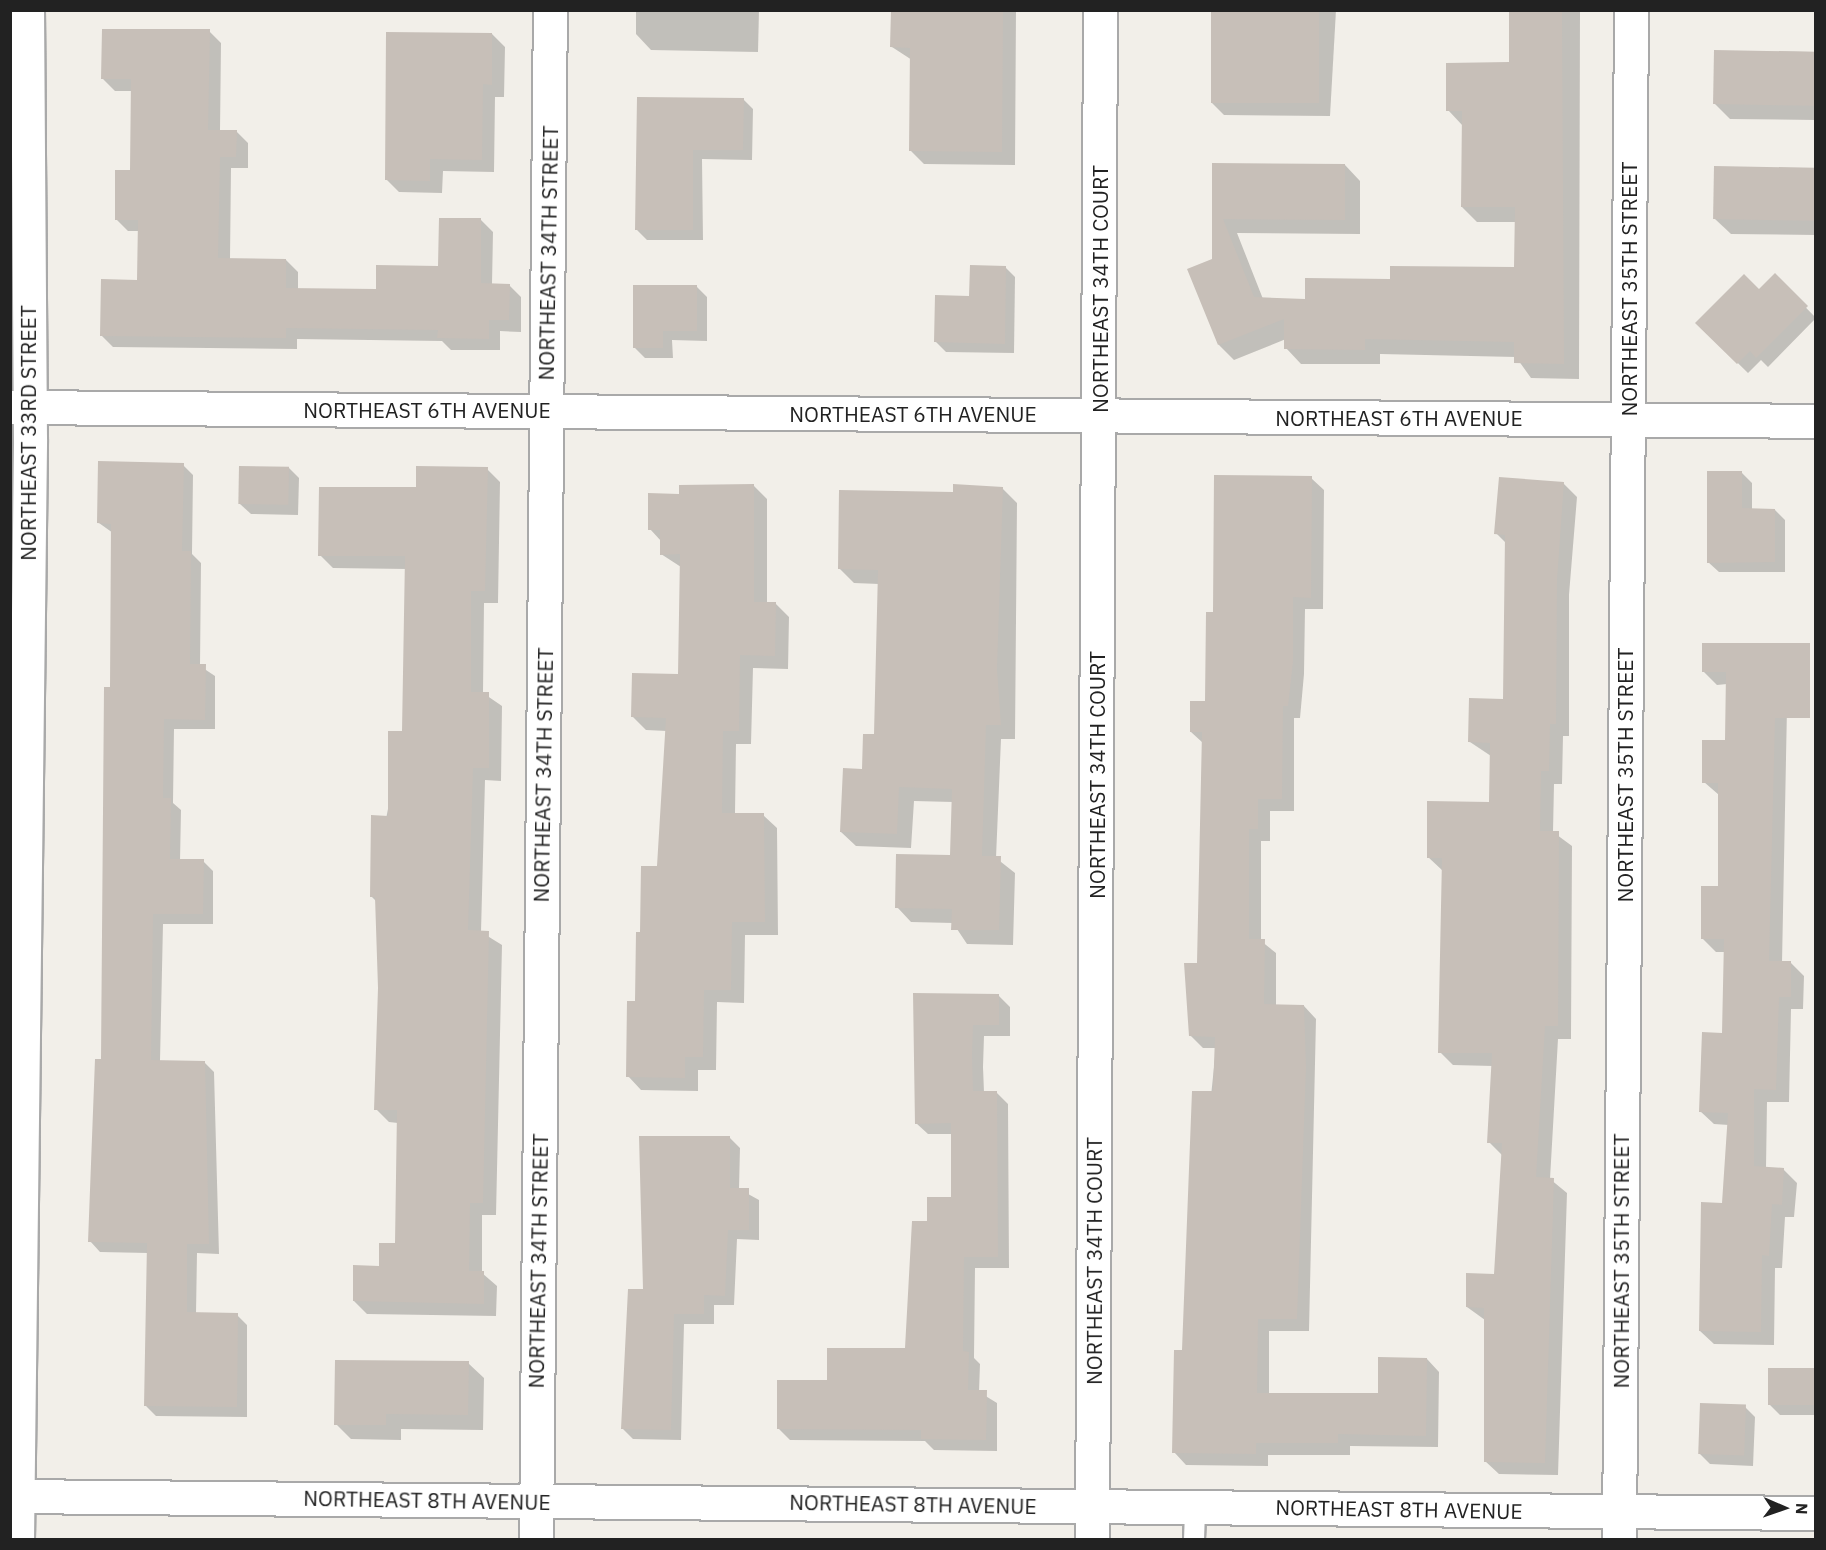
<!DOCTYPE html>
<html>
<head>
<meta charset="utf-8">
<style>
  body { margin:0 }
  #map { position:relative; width:1826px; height:1550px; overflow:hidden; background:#f2efe9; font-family:"IBM Plex Sans",sans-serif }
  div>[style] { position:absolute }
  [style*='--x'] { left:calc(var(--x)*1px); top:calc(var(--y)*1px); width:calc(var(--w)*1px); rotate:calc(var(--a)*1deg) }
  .shadow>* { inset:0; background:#0003 }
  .building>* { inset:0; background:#c7bfb8; transform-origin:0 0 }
  .roads { filter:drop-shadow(2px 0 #a9a9a9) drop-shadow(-2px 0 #a9a9a9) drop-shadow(0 2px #a9a9a9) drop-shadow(0 -2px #a9a9a9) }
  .service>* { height:20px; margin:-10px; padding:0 10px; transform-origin:10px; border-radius:10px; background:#fff }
  .minor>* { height:33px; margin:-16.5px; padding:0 16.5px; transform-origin:16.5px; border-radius:16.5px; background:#fff }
  .tertiary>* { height:33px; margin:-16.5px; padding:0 16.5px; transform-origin:16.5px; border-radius:16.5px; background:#fff }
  span { translate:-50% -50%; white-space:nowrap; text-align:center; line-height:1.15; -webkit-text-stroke:5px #fff; paint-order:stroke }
  .street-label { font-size:21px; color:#222 }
  .frame { position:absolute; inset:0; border:12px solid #222; pointer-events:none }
  .north { position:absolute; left:1754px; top:1478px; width:60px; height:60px; -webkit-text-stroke:4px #fff; paint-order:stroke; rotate:92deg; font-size:16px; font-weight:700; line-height:24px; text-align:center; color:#222 }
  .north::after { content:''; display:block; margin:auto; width:21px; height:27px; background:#222; clip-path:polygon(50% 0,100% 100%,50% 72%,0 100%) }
</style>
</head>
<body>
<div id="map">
  <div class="shadow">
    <i style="clip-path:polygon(636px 10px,759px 10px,758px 52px,651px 50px,636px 34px)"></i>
    <i style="clip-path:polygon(893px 10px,1016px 10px,1015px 165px,924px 164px,911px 151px,912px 60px,892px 47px)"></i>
    <i style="clip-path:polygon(1212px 10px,1336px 10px,1330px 116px,1224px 115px,1211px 102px)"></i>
    <i style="clip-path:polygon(1510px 10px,1580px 10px,1579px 379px,1531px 378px,1516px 357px,1380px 354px,1380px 364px,1301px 364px,1286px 348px,1286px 339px,1234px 360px,1219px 345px,1214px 164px,1345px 165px,1360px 181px,1360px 234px,1237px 233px,1263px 299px,1307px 300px,1391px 281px,1516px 269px,1516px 222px,1477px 222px,1462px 207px,1463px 126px,1448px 110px,1511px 64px)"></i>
    <i style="clip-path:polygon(209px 31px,221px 43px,220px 131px,236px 131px,248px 143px,248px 168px,231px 168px,230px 260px,286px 260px,298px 272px,298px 289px,377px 291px,440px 268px,481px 220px,493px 232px,492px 285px,509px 285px,521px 297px,521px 332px,500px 331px,500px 350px,451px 350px,442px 341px,297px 339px,297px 349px,113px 347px,101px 335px,139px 282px,139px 231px,128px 231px,116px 219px,131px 171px,132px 91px,115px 91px,103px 79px)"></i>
    <i style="clip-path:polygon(492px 34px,505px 47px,504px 97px,495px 97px,494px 172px,443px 171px,442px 193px,399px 192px,386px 179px)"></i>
    <i style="clip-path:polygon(1715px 51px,1816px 52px,1816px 120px,1730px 119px,1714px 103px)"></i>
    <i style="clip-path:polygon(638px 98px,743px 99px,753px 109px,752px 160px,702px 159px,703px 240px,647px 240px,637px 230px)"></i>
    <i style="clip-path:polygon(1716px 168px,1816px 169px,1816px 235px,1731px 234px,1715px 219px)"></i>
    <i style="clip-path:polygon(1005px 267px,1015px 277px,1014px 353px,946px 352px,936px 342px,971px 297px)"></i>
    <i style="clip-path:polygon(1775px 276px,1816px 318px,1768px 367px,1761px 360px,1748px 373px,1697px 323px,1759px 292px)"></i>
    <i style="clip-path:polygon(697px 287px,707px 297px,707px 341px,672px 340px,673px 358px,645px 358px,635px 348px)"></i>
    <i style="clip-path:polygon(183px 465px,193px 475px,192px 554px,201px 563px,200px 666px,215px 676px,215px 729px,174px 729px,173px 803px,181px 810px,180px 861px,203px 861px,213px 871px,213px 924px,163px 924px,160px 1061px,204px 1062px,214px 1072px,219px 1254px,197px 1253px,196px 1314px,237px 1315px,247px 1325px,247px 1417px,156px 1416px,146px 1406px,148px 1253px,100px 1252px,90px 1241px,103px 1060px,112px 689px,113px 533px,99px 523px)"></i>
    <i style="clip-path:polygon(289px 468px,299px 478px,298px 515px,251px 514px,240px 504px)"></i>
    <i style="clip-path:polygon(487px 469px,500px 482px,498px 603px,484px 603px,483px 693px,502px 706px,501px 781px,485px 780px,481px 932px,502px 945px,496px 1215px,482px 1215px,482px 1273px,497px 1286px,496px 1316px,367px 1314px,354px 1301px,397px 1245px,398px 1123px,389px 1122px,376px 1109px,379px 988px,377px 902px,371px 896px,403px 732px,407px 569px,333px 568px,320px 555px,417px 489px)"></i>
    <i style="clip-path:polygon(1742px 473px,1752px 483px,1752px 510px,1775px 510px,1785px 520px,1785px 572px,1719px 572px,1708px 562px)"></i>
    <i style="clip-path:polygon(1311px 478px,1324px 490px,1323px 609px,1305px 609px,1304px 674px,1300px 718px,1294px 718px,1294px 811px,1270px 811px,1270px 841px,1261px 841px,1261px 941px,1276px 953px,1276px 1006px,1304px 1006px,1316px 1019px,1309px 1331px,1269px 1331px,1269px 1395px,1379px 1395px,1427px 1359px,1439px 1372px,1438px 1447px,1350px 1446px,1350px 1455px,1268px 1455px,1268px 1466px,1186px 1465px,1174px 1452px,1216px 1048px,1203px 1048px,1190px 1035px,1198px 965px,1203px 743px,1191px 732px,1206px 703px,1215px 614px)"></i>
    <i style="clip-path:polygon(1563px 483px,1577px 497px,1569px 595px,1569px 736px,1563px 736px,1562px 784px,1554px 784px,1553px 832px,1572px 846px,1571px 1039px,1558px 1039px,1550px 1179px,1567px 1193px,1558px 1475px,1499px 1474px,1485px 1461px,1485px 1320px,1467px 1307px,1495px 1275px,1502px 1155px,1489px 1142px,1493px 1066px,1453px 1065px,1440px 1052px,1443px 871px,1428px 857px,1491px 803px,1491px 756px,1470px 742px,1505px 700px,1507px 544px,1496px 533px)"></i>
    <i style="clip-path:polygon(754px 486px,767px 499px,767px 603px,775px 603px,789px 617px,788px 669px,753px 668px,751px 744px,736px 744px,735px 814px,763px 815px,777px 828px,778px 935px,745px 935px,744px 1003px,717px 1002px,716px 1070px,698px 1070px,698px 1091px,641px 1090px,628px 1076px,642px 934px,659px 867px,667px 731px,646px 730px,633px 717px,680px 675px,681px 567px,661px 554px,661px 541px,650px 529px,681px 496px)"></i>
    <i style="clip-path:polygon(1002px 488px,1017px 503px,1015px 739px,1001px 739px,996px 858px,1015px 873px,1013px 945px,967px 944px,953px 923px,911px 922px,897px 907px,951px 857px,953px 802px,914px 801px,911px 848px,856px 846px,841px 832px,876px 736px,879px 584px,854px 583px,839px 568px,954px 494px)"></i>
    <i style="clip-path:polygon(1788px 657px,1782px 963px,1791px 963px,1804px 976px,1803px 1009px,1791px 1009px,1789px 1102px,1767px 1102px,1766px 1168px,1783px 1169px,1797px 1183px,1794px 1217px,1785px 1217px,1782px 1268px,1775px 1268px,1774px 1345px,1714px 1344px,1700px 1331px,1724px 1205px,1729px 1125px,1714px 1124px,1700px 1111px,1724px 1034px,1725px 952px,1716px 952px,1702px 938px,1719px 888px,1719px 795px,1704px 782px,1727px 742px,1727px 684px,1717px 685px,1703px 671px)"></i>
    <i style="clip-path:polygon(914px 995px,999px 996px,1010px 1007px,1010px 1036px,984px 1036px,983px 1067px,984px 1092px,996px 1092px,1008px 1104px,1009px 1268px,975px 1268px,974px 1358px,980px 1364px,979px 1392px,997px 1403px,997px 1451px,934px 1450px,925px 1441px,790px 1440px,778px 1428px,828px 1382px,906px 1350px,929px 1222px,953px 1199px,952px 1134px,928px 1134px,916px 1123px)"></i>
    <i style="clip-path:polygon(730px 1138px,740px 1148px,739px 1189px,759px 1200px,759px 1240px,737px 1239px,734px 1305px,714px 1305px,714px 1324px,684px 1324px,681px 1440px,633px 1439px,623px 1429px,644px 1291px)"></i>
    <i style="clip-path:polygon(468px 1363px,484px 1378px,483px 1430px,401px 1429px,401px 1440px,351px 1439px,336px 1424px)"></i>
    <i style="clip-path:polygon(1815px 1369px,1816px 1415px,1780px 1415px,1770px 1405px,1769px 1370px)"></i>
    <i style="clip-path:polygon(1745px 1407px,1755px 1417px,1753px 1466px,1710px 1464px,1700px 1454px)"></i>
  </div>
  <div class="building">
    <i style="clip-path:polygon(891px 10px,1003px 10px,1002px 152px,909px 151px,910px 48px,890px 47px)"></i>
    <i style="left:1211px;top:10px;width:108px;height:93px"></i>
    <i style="clip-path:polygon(1509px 10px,1562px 10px,1564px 364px,1514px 363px,1514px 342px,1365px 339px,1365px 350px,1284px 349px,1284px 319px,1218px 345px,1187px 269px,1212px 259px,1212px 163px,1345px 164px,1345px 220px,1223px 219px,1254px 297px,1305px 299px,1305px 278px,1390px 279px,1390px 266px,1514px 267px,1515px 207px,1461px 207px,1462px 111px,1446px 111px,1446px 63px,1509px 62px)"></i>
    <i style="clip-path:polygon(102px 29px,210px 29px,208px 130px,237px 130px,236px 157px,220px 157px,218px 258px,286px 259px,286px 288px,376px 289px,376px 265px,438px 266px,439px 218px,481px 218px,481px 283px,510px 284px,509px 320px,489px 320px,489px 339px,437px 338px,438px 330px,286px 328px,286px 338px,100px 336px,101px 279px,137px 280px,138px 220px,115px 220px,115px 170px,130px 170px,131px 79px,101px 79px)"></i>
    <i style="clip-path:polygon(386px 32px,492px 33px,492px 85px,483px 84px,482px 160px,430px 159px,430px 181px,385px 180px)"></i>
    <i style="left:1714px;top:50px;width:101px;height:54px;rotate:1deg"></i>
    <i style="clip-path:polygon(637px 97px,744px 98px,743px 150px,693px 150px,693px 230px,635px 230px)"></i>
    <i style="left:1714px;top:166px;width:101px;height:53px;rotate:1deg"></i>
    <i style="clip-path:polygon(970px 265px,1006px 266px,1005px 344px,934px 342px,935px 295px,969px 296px)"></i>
    <i style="clip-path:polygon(1775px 273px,1808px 306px,1756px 358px,1750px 351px,1737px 364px,1695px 323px,1744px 274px,1759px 289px)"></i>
    <i style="clip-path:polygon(633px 285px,697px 285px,697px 331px,663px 331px,663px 348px,633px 348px)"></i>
    <i style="clip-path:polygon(98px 461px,184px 463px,182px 551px,191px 551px,190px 664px,206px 664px,205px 720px,164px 719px,163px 798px,171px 798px,170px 859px,204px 859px,203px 914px,153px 914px,151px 1060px,205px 1061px,209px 1244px,187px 1244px,187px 1312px,238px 1313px,237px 1407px,144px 1406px,147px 1243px,88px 1242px,95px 1059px,101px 1059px,104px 687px,110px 687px,111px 524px,97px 523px)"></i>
    <i style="left:239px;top:466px;width:50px;height:38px;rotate:1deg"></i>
    <i style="clip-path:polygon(416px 466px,488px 467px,485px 591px,471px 591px,471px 692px,489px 692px,489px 768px,473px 768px,468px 930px,489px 931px,483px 1203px,470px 1203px,469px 1271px,484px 1271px,484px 1304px,353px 1301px,353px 1265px,379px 1266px,379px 1243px,395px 1243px,397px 1110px,374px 1110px,378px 988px,375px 897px,370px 897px,371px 815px,388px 816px,388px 731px,402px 731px,405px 556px,318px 556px,319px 487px,416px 487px)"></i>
    <i style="clip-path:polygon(1707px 471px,1742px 471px,1742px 508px,1775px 509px,1775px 562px,1707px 563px)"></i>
    <i style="clip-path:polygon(1214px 475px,1312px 476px,1311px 598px,1293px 597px,1293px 661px,1288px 706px,1283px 706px,1282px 799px,1258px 799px,1258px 829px,1249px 829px,1249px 939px,1265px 939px,1264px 1004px,1304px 1005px,1306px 1067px,1297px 1319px,1258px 1319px,1257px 1393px,1378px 1393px,1378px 1357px,1427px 1358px,1426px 1436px,1338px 1434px,1338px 1443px,1256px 1443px,1256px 1454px,1172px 1453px,1174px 1350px,1182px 1350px,1192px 1091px,1213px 1091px,1215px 1037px,1189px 1036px,1184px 963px,1197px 963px,1202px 732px,1190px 732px,1190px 701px,1205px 701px,1206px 612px,1213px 612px)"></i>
    <i style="clip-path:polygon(1499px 477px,1564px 482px,1557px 580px,1556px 724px,1550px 724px,1549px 771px,1541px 771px,1540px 831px,1559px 831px,1558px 1026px,1545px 1026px,1536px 1177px,1554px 1178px,1545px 1463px,1484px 1462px,1484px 1308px,1466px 1307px,1466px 1273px,1494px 1274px,1502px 1143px,1487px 1143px,1492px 1053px,1438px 1053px,1442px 858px,1427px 858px,1427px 801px,1489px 802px,1490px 743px,1468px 742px,1469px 698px,1503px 699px,1505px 535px,1494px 534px)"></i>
    <i style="clip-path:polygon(754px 484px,754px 602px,776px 602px,775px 656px,740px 655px,739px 731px,723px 731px,722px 813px,764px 813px,765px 922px,732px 922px,731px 990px,704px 990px,703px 1057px,685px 1057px,685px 1078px,626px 1077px,627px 1001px,635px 1001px,636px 932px,640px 932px,641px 866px,657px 866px,666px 718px,631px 717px,632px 673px,678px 674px,680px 554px,660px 555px,660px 530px,648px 530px,648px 493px,679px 494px,679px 485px)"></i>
    <i style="clip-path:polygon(953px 484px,1003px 487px,997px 669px,1001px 725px,986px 725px,982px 856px,1001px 856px,999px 930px,951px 930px,952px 909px,895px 908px,896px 854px,950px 855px,952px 789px,899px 787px,897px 834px,840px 832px,843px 768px,862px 769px,863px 734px,874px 734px,878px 570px,838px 569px,839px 490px,953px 492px)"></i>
    <i style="clip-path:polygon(1702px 643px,1810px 643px,1810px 718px,1775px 718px,1769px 961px,1791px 961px,1791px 997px,1779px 997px,1776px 1090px,1754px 1089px,1754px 1166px,1784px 1168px,1782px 1205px,1772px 1204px,1769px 1256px,1762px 1255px,1761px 1332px,1699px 1331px,1701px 1202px,1722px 1203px,1728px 1113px,1699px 1112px,1702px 1032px,1722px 1033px,1724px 939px,1701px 939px,1701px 886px,1718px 886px,1718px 783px,1702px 783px,1702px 740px,1725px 740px,1726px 672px,1702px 672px)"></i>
    <i style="clip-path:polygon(913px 993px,999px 994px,999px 1025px,973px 1025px,972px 1055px,973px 1091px,997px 1091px,998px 1257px,964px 1257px,963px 1351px,969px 1352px,968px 1390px,987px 1390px,986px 1440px,921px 1439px,921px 1430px,777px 1429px,777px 1380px,827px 1380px,827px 1348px,905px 1348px,912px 1221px,927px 1221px,927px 1197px,951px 1197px,951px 1123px,915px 1124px)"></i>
    <i style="clip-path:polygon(639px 1136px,730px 1136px,730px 1188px,749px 1188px,749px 1230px,728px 1230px,725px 1296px,704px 1295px,704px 1314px,674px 1314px,671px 1430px,621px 1429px,628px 1289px,643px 1289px)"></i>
    <i style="clip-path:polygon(335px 1360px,469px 1361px,468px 1415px,386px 1414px,386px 1425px,334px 1425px)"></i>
    <i style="left:1815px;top:1368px;width:37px;height:47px;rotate:90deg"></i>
    <i style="left:1700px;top:1403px;width:46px;height:51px;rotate:2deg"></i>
  </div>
  <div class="roads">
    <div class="service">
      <i style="--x:1194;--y:1540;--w:33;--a:-88"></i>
    </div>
    <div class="minor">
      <i style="--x:10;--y:1496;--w:1806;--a:0.54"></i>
      <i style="--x:17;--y:1540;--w:1101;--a:-89.32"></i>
      <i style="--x:30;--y:439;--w:429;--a:-90.4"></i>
      <i style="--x:536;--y:1540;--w:1530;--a:-89.48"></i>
      <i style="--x:1092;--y:1540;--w:1530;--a:-89.7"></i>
      <i style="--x:1619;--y:1540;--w:1530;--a:-89.55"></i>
    </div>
    <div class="tertiary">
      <i style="--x:10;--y:407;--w:1806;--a:0.44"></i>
    </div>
  </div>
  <div class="street-label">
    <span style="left:548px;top:253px;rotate:-89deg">NORTHEAST 34TH STREET</span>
    <span style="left:1100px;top:289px;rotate:-90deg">NORTHEAST 34TH COURT</span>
    <span style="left:1629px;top:289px;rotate:-90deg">NORTHEAST 35TH STREET</span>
    <span style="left:427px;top:410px">NORTHEAST 6TH AVENUE</span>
    <span style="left:913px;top:414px">NORTHEAST 6TH AVENUE</span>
    <span style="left:1399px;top:418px">NORTHEAST 6TH AVENUE</span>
    <span style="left:28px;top:433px;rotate:-90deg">NORTHEAST 33RD STREET</span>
    <span style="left:543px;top:775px;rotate:-89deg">NORTHEAST 34TH STREET</span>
    <span style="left:1097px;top:775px;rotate:-90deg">NORTHEAST 34TH COURT</span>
    <span style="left:1625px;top:775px;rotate:-90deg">NORTHEAST 35TH STREET</span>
    <span style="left:538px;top:1261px;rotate:-89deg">NORTHEAST 34TH STREET</span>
    <span style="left:1094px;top:1261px;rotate:-90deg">NORTHEAST 34TH COURT</span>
    <span style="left:1621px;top:1261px;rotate:-90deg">NORTHEAST 35TH STREET</span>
    <span style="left:427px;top:1500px;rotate:1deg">NORTHEAST 8TH AVENUE</span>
    <span style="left:913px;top:1504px;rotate:1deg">NORTHEAST 8TH AVENUE</span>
    <span style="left:1399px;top:1509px;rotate:1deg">NORTHEAST 8TH AVENUE</span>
  </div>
  <div class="frame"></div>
  <div class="north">N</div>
</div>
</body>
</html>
